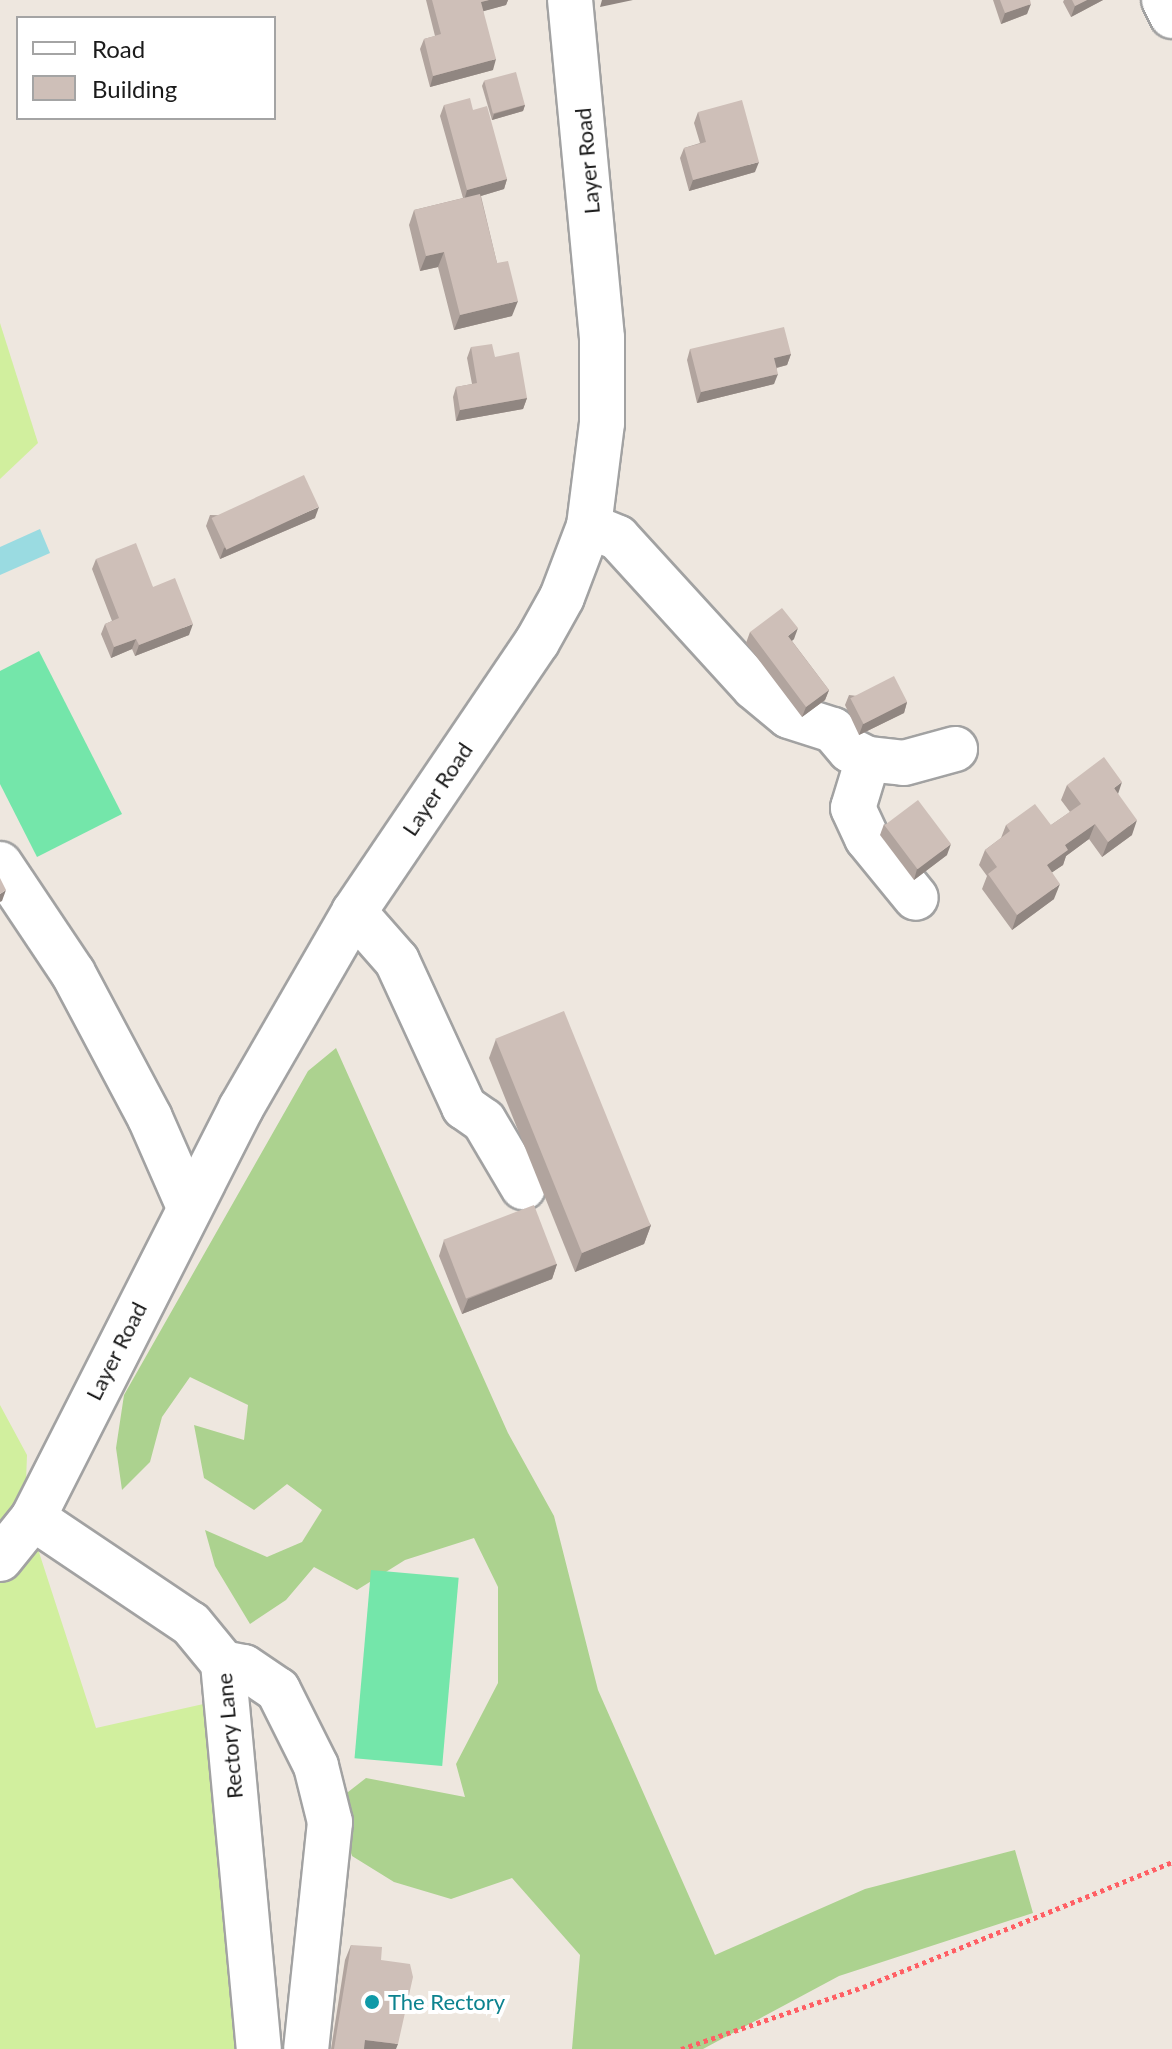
<!DOCTYPE html>
<html>
<head>
<meta charset="utf-8">
<style>
  body { margin:0 }
  #map { position:relative; width:1172px; height:2049px; overflow:hidden; background:#eee7df; font-family:Lato,sans-serif }
  div>[style] { position:absolute }
  [style*='--x'] { left:calc(var(--x)*1px); top:calc(var(--y)*1px); width:calc(var(--w)*1px); rotate:calc(var(--a)*1deg) }
  .grass>* { inset:0; background:#d1ef9e }
  .forest>* { inset:0; background:#acd28f }
  .pitch>* { inset:0; background:#74e6aa; transform-origin:0 0 }
  .water>* { inset:0; background:#9adbe1 }
  .path>* { height:5px; margin-top:-2.5px; transform-origin:0; background:repeating-linear-gradient(90deg,#ff5f64 0 4px,transparent 0 8px) }
  .roads { filter:drop-shadow(2px 0 #a2a2a2) drop-shadow(-2px 0 #a2a2a2) drop-shadow(0 2px #a2a2a2) drop-shadow(0 -2px #a2a2a2) }
  .minor>* { height:44px; margin:-22px; padding:0 22px; transform-origin:22px; border-radius:22px; background:#fff }
  .wall>* { inset:0; background:#b1a49e }
  .shaded-wall>* { inset:0; background:#908681 }
  .building>* { inset:0; background:#cebfb8; transform-origin:0 0 }
  .dots>* { width:22px; height:22px; translate:-50% -50%; box-sizing:border-box; border:4px solid #fff; border-radius:50% }
  span { translate:-50% -50%; white-space:nowrap; text-align:center; line-height:1.15; -webkit-text-stroke:8px #fff; paint-order:stroke }
  .street-label { font-size:22px; color:#1b1b1b }
  .culture-label { font-size:22px; color:#0d838f }
  .left { translate:0 -50%; text-align:left }
  .legend { position:absolute; left:16px; top:16px; width:260px; height:104px; box-sizing:border-box; background:#fff; border:2px solid #a4a4a4; margin:0; padding:10px 14px; list-style:none; font-size:24px; color:#1b1b1b }
  .legend li { display:flex; align-items:center; gap:16px; height:40px }
  .legend b { width:40px; border:2px solid #a4a4a4 }
</style>
</head>
<body>
<div id="map">
  <div class="grass">
    <i style="clip-path:polygon(0 323px,38px 443px,0 479px)"></i>
    <i style="clip-path:polygon(0 1405px,27px 1455px,25px 1509px,96px 1728px,208px 1703px,247px 2049px,0 2049px)"></i>
  </div>
  <div class="forest">
    <i style="clip-path:polygon(336px 1048px,508px 1433px,554px 1516px,598px 1690px,715px 1955px,865px 1889px,1015px 1850px,1033px 1913px,839px 1976px,703px 2049px,572px 2049px,580px 1955px,512px 1878px,451px 1899px,394px 1882px,352px 1856px,334px 1803px,366px 1778px,465px 1797px,456px 1764px,498px 1683px,498px 1587px,474px 1538px,405px 1560px,357px 1590px,314px 1567px,286px 1600px,250px 1624px,215px 1566px,205px 1530px,267px 1557px,302px 1542px,322px 1510px,287px 1484px,254px 1510px,204px 1478px,194px 1425px,244px 1440px,248px 1405px,190px 1377px,162px 1417px,150px 1462px,122px 1490px,116px 1448px,124px 1395px,308px 1071px)"></i>
  </div>
  <div class="pitch">
    <i style="clip-path:polygon(39px 651px,122px 814px,37px 857px,0 784px,0 671px)"></i>
    <i style="left:371px;top:1570px;width:88px;height:189px;rotate:5deg"></i>
  </div>
  <div class="water">
    <i style="clip-path:polygon(40px 529px,50px 553px,0 575px,0 547px)"></i>
  </div>
  <div class="path">
    <i style="--x:681;--y:2049;--w:192;--a:-18.8"></i>
    <i style="--x:863;--y:1987;--w:333;--a:-22"></i>
  </div>
  <div class="roads">
    <div class="minor">
      <i style="--x:1164;--y:0;--w:18;--a:63"></i>
      <i style="--x:589;--y:526;--w:31;--a:22"></i>
      <i style="--x:618;--y:538;--w:202;--a:47.6"></i>
      <i style="--x:754;--y:687;--w:45;--a:39.6"></i>
      <i style="--x:789;--y:716;--w:46;--a:17.7"></i>
      <i style="--x:833;--y:730;--w:26;--a:50"></i>
      <i style="--x:850;--y:750;--w:20;--a:27"></i>
      <i style="--x:868;--y:759;--w:36;--a:6"></i>
      <i style="--x:904;--y:763;--w:53;--a:-15.4"></i>
      <i style="--x:868;--y:759;--w:51;--a:107"></i>
      <i style="--x:853;--y:808;--w:33;--a:65"></i>
      <i style="--x:867;--y:838;--w:77;--a:50.8"></i>
      <i style="--x:0;--y:864;--w:131;--a:56.2"></i>
      <i style="--x:73;--y:973;--w:164;--a:62"></i>
      <i style="--x:150;--y:1118;--w:97;--a:66.3"></i>
      <i style="--x:354;--y:912;--w:65;--a:48.7"></i>
      <i style="--x:397;--y:961;--w:161;--a:65.3"></i>
      <i style="--x:464;--y:1107;--w:24;--a:35"></i>
      <i style="--x:484;--y:1121;--w:77;--a:59.4"></i>
      <i style="--x:33;--y:1518;--w:190;--a:33.9"></i>
      <i style="--x:191;--y:1624;--w:50;--a:50.6"></i>
      <i style="--x:223;--y:1663;--w:388;--a:84.7"></i>
      <i style="--x:0;--y:1559;--w:53;--a:-51.2"></i>
      <i style="--x:33;--y:1518;--w:460;--a:-63.1"></i>
      <i style="--x:241;--y:1108;--w:226;--a:-60"></i>
      <i style="--x:354;--y:912;--w:326;--a:-55.9"></i>
      <i style="--x:537;--y:642;--w:51;--a:-60.9"></i>
      <i style="--x:562;--y:597;--w:76;--a:-69.2"></i>
      <i style="--x:589;--y:526;--w:104;--a:-82.8"></i>
      <i style="--x:602;--y:423;--w:85;--a:-90"></i>
      <i style="--x:602;--y:338;--w:340;--a:-95.4"></i>
      <i style="--x:223;--y:1663;--w:21;--a:11"></i>
      <i style="--x:244;--y:1667;--w:41;--a:34.1"></i>
      <i style="--x:278;--y:1690;--w:85;--a:63.4"></i>
      <i style="--x:316;--y:1766;--w:58;--a:76"></i>
      <i style="--x:330;--y:1822;--w:228;--a:96"></i>
    </div>
  </div>
  <div class="wall">
    <i style="clip-path:polygon(426px 0,508px 0,506px 5px,483px 11px,493px 70px,430px 87px,420px 49px,424px 39px,435px 36px)"></i>
    <i style="clip-path:polygon(993px 0,1030px 0,1027px 14px,1001px 24px)"></i>
    <i style="clip-path:polygon(1064px 0,1103px 0,1071px 17px,1063px 2px)"></i>
    <i style="clip-path:polygon(484px 81px,525px 105px,523px 111px,492px 120px,482px 86px)"></i>
    <i style="clip-path:polygon(444px 105px,473px 110px,507px 179px,504px 189px,481px 196px,497px 263px,512px 316px,454px 330px,438px 267px,420px 271px,409px 225px,414px 210px,463px 198px,440px 116px)"></i>
    <i style="clip-path:polygon(698px 112px,755px 172px,689px 191px,680px 158px,684px 148px,700px 143px,694px 123px)"></i>
    <i style="clip-path:polygon(471px 347px,495px 357px,527px 398px,523px 409px,456px 421px,453px 397px,456px 387px,472px 384px,467px 358px)"></i>
    <i style="clip-path:polygon(690px 349px,791px 354px,787px 365px,777px 368px,774px 384px,697px 403px,687px 360px)"></i>
    <i style="clip-path:polygon(210px 515px,315px 518px,220px 559px,206px 526px)"></i>
    <i style="clip-path:polygon(96px 559px,153px 587px,189px 635px,135px 656px,132px 649px,111px 658px,101px 634px,105px 624px,112px 621px,92px 569px)"></i>
    <i style="clip-path:polygon(750px 632px,794px 639px,792px 641px,829px 690px,825px 700px,802px 717px,746px 643px)"></i>
    <i style="clip-path:polygon(849px 695px,907px 702px,904px 713px,859px 735px,845px 705px)"></i>
    <i style="clip-path:polygon(1067px 785px,1118px 794px,1132px 835px,1102px 857px,1089px 839px,1066px 856px,1063px 865px,1052px 872px,1054px 899px,1012px 930px,982px 889px,987px 876px,979px 865px,985px 850px,1001px 838px,1006px 825px,1051px 825px,1070px 812px,1061px 800px)"></i>
    <i style="clip-path:polygon(884px 824px,947px 855px,914px 880px,880px 835px)"></i>
    <i style="clip-path:polygon(496px 1039px,651px 1225px,644px 1244px,575px 1272px,489px 1058px)"></i>
    <i style="clip-path:polygon(444px 1240px,557px 1264px,552px 1279px,462px 1314px,439px 1256px)"></i>
    <i style="clip-path:polygon(351px 1945px,381px 1960px,396px 2049px,331px 2049px,345px 1960px)"></i>
  </div>
  <div class="shaded-wall">
    <i style="clip-path:polygon(489px 0,508px 0,506px 5px,477px 13px,481px 2px)"></i>
    <i style="clip-path:polygon(602px 0,633px 0,600px 7px)"></i>
    <i style="clip-path:polygon(1087px 0,1103px 0,1071px 17px,1075px 6px)"></i>
    <i style="clip-path:polygon(1031px 4px,1027px 14px,1001px 24px,1005px 13px)"></i>
    <i style="clip-path:polygon(496px 59px,493px 70px,430px 87px,433px 76px)"></i>
    <i style="clip-path:polygon(525px 105px,523px 111px,492px 120px,494px 114px)"></i>
    <i style="clip-path:polygon(759px 162px,755px 172px,689px 191px,693px 180px)"></i>
    <i style="clip-path:polygon(507px 179px,504px 189px,464px 201px,467px 190px)"></i>
    <i style="clip-path:polygon(444px 252px,438px 267px,420px 271px,426px 256px)"></i>
    <i style="clip-path:polygon(518px 301px,512px 316px,454px 330px,460px 315px)"></i>
    <i style="clip-path:polygon(791px 354px,787px 365px,771px 369px,774px 358px)"></i>
    <i style="clip-path:polygon(778px 374px,774px 384px,697px 403px,701px 392px)"></i>
    <i style="clip-path:polygon(527px 398px,523px 409px,456px 421px,460px 410px)"></i>
    <i style="clip-path:polygon(319px 507px,315px 518px,220px 559px,224px 548px)"></i>
    <i style="clip-path:polygon(193px 624px,189px 635px,135px 656px,139px 645px)"></i>
    <i style="clip-path:polygon(798px 628px,794px 639px,785px 646px,788px 636px)"></i>
    <i style="clip-path:polygon(136px 639px,132px 649px,111px 658px,114px 647px)"></i>
    <i style="clip-path:polygon(829px 690px,825px 700px,802px 717px,806px 707px)"></i>
    <i style="clip-path:polygon(907px 702px,904px 713px,859px 735px,863px 724px)"></i>
    <i style="clip-path:polygon(1122px 782px,1117px 797px,1114px 788px)"></i>
    <i style="clip-path:polygon(1137px 820px,1132px 835px,1102px 857px,1108px 842px)"></i>
    <i style="clip-path:polygon(1095px 824px,1089px 839px,1066px 856px,1063px 865px,1041px 880px,1047px 865px,1065px 845px)"></i>
    <i style="clip-path:polygon(951px 844px,947px 855px,914px 880px,917px 869px)"></i>
    <i style="clip-path:polygon(1060px 884px,1054px 899px,1012px 930px,1017px 915px)"></i>
    <i style="clip-path:polygon(6px 890px,2px 901px,0 902px,0 894px)"></i>
    <i style="clip-path:polygon(651px 1225px,644px 1244px,575px 1272px,582px 1253px)"></i>
    <i style="clip-path:polygon(557px 1264px,552px 1279px,462px 1314px,468px 1299px)"></i>
    <i style="clip-path:polygon(365px 2040px,398px 2044px,396px 2049px,362px 2049px)"></i>
  </div>
  <div class="building">
    <i style="clip-path:polygon(432px 0,489px 0,481px 2px,496px 59px,433px 76px,424px 39px,441px 34px)"></i>
    <i style="clip-path:polygon(1000px 0,1030px 0,1031px 4px,1005px 13px)"></i>
    <i style="clip-path:polygon(1072px 0,1087px 0,1075px 6px)"></i>
    <i style="left:516px;top:72px;width:34px;height:33px;rotate:75deg"></i>
    <i style="clip-path:polygon(470px 98px,473px 110px,487px 106px,507px 179px,467px 190px,444px 105px)"></i>
    <i style="clip-path:polygon(742px 100px,759px 162px,693px 180px,684px 148px,706px 142px,698px 112px)"></i>
    <i style="clip-path:polygon(480px 194px,497px 263px,508px 261px,518px 301px,460px 315px,444px 252px,426px 256px,414px 210px)"></i>
    <i style="clip-path:polygon(784px 327px,791px 354px,774px 358px,778px 374px,701px 392px,690px 349px)"></i>
    <i style="clip-path:polygon(492px 344px,495px 357px,519px 352px,527px 398px,460px 410px,456px 387px,477px 383px,471px 347px)"></i>
    <i style="left:304px;top:475px;width:35px;height:102px;rotate:65deg"></i>
    <i style="clip-path:polygon(136px 543px,153px 587px,175px 578px,193px 624px,139px 645px,136px 639px,114px 647px,105px 624px,119px 618px,96px 559px)"></i>
    <i style="clip-path:polygon(782px 608px,798px 628px,788px 636px,829px 690px,806px 707px,750px 632px)"></i>
    <i style="left:894px;top:676px;width:29px;height:49px;rotate:63deg"></i>
    <i style="clip-path:polygon(1104px 757px,1122px 782px,1114px 788px,1137px 820px,1108px 842px,1095px 824px,1065px 845px,1068px 850px,1047px 865px,1060px 884px,1017px 915px,988px 874px,997px 867px,985px 850px,1010px 831px,1006px 825px,1035px 804px,1051px 825px,1081px 804px,1067px 785px)"></i>
    <i style="left:918px;top:800px;width:55px;height:42px;rotate:53deg"></i>
    <i style="clip-path:polygon(0 878px,6px 890px,0 894px)"></i>
    <i style="left:564px;top:1011px;width:231px;height:74px;rotate:68deg"></i>
    <i style="left:534px;top:1205px;width:63px;height:97px;rotate:69deg"></i>
    <i style="clip-path:polygon(351px 1945px,382px 1947px,381px 1960px,410px 1964px,413px 1977px,398px 2044px,365px 2040px,364px 2049px,334px 2049px)"></i>
  </div>
  <div class="dots">
    <i style="left:372px;top:2002px;background:#0f9aa8"></i>
  </div>
  <div class="street-label">
    <span style="left:587px;top:161px;rotate:-95deg">Layer Road</span>
    <span style="left:437px;top:789px;rotate:-56deg">Layer Road</span>
    <span style="left:116px;top:1351px;rotate:-63deg">Layer Road</span>
    <span style="left:229px;top:1736px;rotate:-95deg">Rectory Lane</span>
  </div>
  <div class="culture-label">
    <span class="left" style="left:388px;top:2002px">The Rectory</span>
  </div>
  <ul class="legend">
  <li><b style="height:10px;background:#fff"></b>Road</li>
  <li><b style="height:22px;background:#cebfb8"></b>Building</li>
  </ul>
</div>
</body>
</html>
